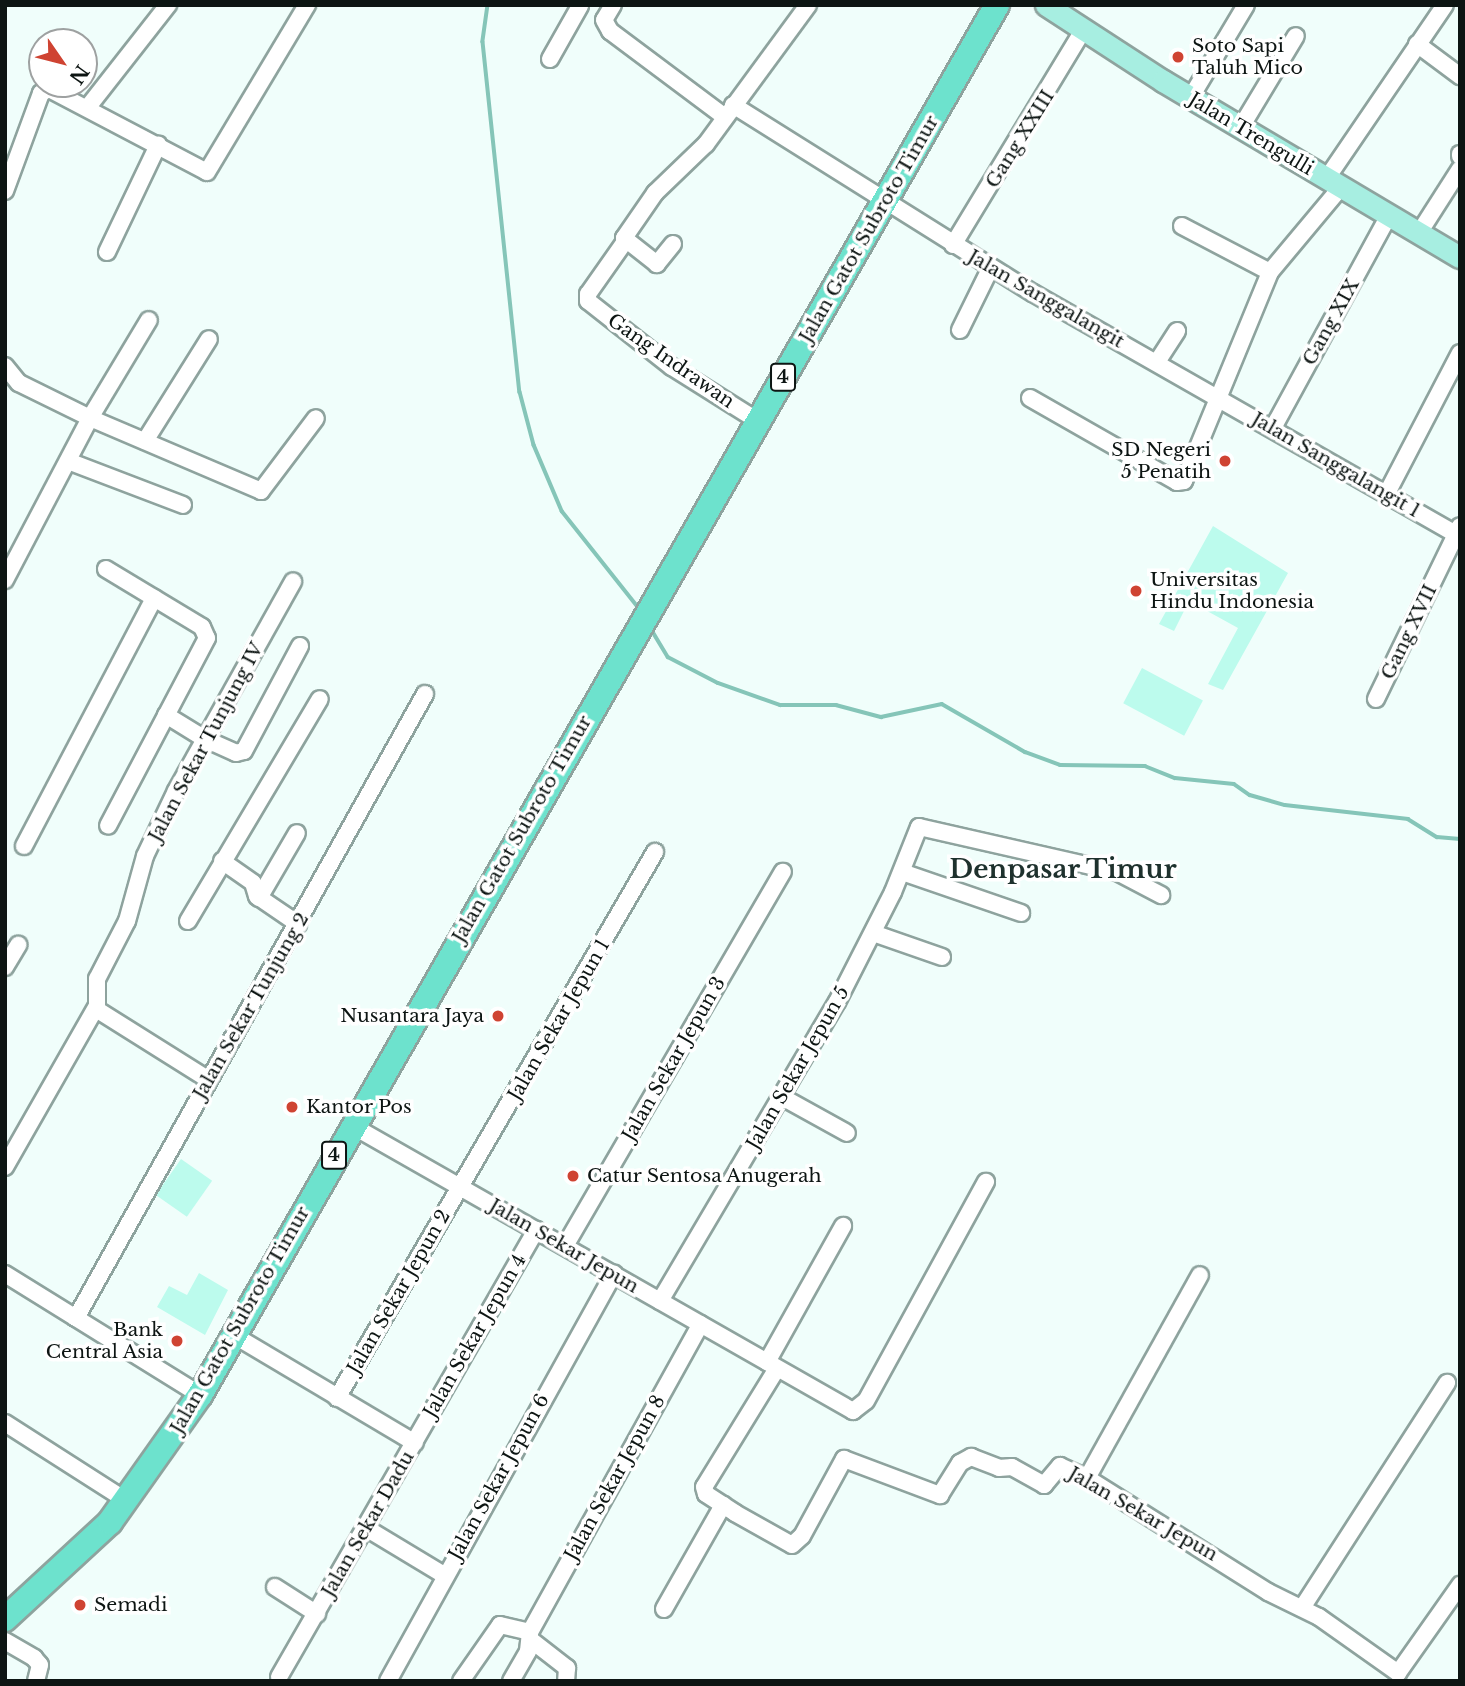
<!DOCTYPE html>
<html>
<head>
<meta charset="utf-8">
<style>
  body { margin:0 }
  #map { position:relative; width:1465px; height:1686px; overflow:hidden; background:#f0fefb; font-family:"Libre Baskerville",serif }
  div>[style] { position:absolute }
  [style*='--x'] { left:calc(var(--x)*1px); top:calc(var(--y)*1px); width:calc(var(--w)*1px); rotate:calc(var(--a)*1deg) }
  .green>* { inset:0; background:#bcfbed; transform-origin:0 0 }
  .stream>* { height:3.5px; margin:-1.75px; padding:0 1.75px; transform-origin:1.75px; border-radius:1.75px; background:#85c5b8 }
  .roads { filter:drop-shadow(2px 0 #8ea39e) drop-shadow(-2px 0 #8ea39e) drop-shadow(0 2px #8ea39e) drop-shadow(0 -2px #8ea39e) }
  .minor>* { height:16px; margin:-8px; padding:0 8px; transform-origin:8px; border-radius:8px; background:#fff }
  .major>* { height:21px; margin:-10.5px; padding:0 10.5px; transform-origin:10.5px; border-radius:10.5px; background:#a7eee1 }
  .highway>* { height:24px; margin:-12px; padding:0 12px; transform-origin:12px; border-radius:12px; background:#6de2cd }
  .dots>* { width:19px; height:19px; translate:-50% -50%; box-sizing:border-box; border:4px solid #fff; border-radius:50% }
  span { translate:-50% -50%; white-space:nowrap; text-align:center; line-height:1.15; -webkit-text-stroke:7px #fff; paint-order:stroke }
  .shield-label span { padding:2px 5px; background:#fff; border:2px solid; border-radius:5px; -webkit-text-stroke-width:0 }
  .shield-label { font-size:18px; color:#0d1513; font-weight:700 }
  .poi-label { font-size:19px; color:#0d1513 }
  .left { translate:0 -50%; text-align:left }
  .right { translate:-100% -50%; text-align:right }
  .street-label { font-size:19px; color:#0d1513 }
  .district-label { font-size:26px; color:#1e312d; font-weight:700 }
  .frame { position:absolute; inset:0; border:7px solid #0d1513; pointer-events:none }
  .north { position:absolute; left:28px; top:28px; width:70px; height:70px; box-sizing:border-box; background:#fff; border:2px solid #9ea1a1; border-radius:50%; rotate:125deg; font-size:19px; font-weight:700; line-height:28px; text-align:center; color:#0d1513 }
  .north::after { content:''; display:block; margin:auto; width:24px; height:32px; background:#cf4332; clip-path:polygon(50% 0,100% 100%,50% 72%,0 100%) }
</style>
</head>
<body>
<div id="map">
  <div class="green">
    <i style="clip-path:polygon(1213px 526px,1288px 573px,1223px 690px,1208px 684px,1238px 628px,1189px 601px,1174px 631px,1159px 624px)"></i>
    <i style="left:1142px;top:668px;width:69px;height:40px;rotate:28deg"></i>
    <i style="left:181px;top:1159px;width:38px;height:44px;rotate:35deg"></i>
    <i style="clip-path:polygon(199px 1273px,228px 1290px,205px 1335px,157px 1307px,169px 1286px,187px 1295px)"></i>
  </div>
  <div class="stream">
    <i style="--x:488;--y:5;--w:37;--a:98"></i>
    <i style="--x:483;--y:42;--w:352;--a:84"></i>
    <i style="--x:520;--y:392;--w:55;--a:75.2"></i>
    <i style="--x:534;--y:445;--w:72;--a:67"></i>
    <i style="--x:562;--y:511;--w:124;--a:51.6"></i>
    <i style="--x:650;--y:627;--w:35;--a:59"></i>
    <i style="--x:668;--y:657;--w:56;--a:27.5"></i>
    <i style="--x:718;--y:683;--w:66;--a:19.5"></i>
    <i style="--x:780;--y:705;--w:56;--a:0"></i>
    <i style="--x:836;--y:705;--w:47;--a:14.9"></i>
    <i style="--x:881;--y:717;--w:62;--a:-12"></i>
    <i style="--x:942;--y:704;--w:96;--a:30"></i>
    <i style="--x:1025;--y:752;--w:37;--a:20"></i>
    <i style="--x:1060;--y:765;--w:85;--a:0.7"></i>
    <i style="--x:1145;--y:766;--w:32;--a:22"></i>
    <i style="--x:1175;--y:778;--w:59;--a:5.8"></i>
    <i style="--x:1234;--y:784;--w:19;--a:35"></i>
    <i style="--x:1250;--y:795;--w:36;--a:16"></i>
    <i style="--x:1285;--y:805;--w:124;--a:6.5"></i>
    <i style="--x:1408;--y:819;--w:34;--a:32"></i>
    <i style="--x:1437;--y:837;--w:23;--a:5"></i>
  </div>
  <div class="roads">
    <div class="minor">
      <i style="--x:613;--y:5;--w:17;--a:121"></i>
      <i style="--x:604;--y:20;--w:13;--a:61"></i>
      <i style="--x:610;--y:31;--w:144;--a:36.8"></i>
      <i style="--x:1417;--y:44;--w:54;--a:36.7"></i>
      <i style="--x:550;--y:59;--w:61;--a:-60.5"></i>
      <i style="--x:1191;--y:97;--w:107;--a:-59.1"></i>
      <i style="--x:733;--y:105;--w:354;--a:32.1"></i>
      <i style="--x:1033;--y:293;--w:487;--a:29.7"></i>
      <i style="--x:88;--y:107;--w:130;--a:-51.9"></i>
      <i style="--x:1241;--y:127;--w:106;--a:-58.9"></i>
      <i style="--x:1460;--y:154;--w:2;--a:90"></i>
      <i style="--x:1327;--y:178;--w:209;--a:-55.7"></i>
      <i style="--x:5;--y:191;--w:104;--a:-69.8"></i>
      <i style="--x:41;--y:93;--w:9;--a:-27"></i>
      <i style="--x:49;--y:89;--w:178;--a:27.7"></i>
      <i style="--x:207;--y:172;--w:195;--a:-59.1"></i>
      <i style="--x:1182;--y:226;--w:99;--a:27.6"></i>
      <i style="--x:1419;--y:233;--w:76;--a:-57.4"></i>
      <i style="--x:626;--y:240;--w:66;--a:125.1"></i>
      <i style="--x:588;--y:294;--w:7;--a:90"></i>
      <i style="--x:588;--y:301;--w:107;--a:38.2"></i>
      <i style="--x:672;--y:367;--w:102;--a:32.1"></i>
      <i style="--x:673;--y:244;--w:26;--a:129"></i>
      <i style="--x:657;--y:264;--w:42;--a:-141.8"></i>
      <i style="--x:624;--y:238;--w:55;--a:-55.4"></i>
      <i style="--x:655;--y:193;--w:71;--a:-43.9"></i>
      <i style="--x:706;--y:144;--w:172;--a:-53.7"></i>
      <i style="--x:953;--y:245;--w:251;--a:-58.8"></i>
      <i style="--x:107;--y:252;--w:119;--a:-64.5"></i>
      <i style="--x:960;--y:330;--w:70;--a:-63.8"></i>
      <i style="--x:1157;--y:362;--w:37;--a:-57"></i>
      <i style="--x:5;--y:366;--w:22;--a:51"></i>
      <i style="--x:19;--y:383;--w:79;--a:26.2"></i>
      <i style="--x:90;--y:418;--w:186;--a:23.1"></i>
      <i style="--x:261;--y:491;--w:91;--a:-53"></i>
      <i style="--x:1030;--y:398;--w:169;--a:29.7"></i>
      <i style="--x:1177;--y:482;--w:7;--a:-8"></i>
      <i style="--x:1184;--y:481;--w:226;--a:-67.6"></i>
      <i style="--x:1270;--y:272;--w:111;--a:-50.1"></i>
      <i style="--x:1273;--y:428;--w:243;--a:-61.4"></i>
      <i style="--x:145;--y:441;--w:120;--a:-57.9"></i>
      <i style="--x:68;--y:461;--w:123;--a:20.9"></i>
      <i style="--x:1386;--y:495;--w:160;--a:-62.5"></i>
      <i style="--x:106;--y:569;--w:112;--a:31.1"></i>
      <i style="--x:202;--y:627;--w:12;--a:66"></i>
      <i style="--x:207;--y:638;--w:212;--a:117.8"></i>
      <i style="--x:5;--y:580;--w:183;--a:-62.3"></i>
      <i style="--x:90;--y:418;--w:114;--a:-59"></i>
      <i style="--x:1376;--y:699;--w:192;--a:-64.1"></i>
      <i style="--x:166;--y:715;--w:46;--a:31.6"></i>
      <i style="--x:205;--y:739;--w:34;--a:24"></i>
      <i style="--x:236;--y:753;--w:8;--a:-14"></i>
      <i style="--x:244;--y:751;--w:119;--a:-61.9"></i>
      <i style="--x:24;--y:846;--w:280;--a:-62.3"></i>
      <i style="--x:222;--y:861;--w:38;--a:35"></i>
      <i style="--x:253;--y:883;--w:14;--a:73"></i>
      <i style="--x:257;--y:896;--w:50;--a:34.3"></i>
      <i style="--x:902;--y:872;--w:126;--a:19"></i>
      <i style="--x:259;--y:898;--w:75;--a:-59.7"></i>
      <i style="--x:188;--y:921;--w:258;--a:-59.3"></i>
      <i style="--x:873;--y:933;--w:73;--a:19.2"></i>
      <i style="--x:5;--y:967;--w:26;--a:-59"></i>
      <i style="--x:96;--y:1009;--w:133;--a:32.1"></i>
      <i style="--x:782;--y:1097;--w:74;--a:29"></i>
      <i style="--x:351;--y:1125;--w:578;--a:29.67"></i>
      <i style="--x:853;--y:1411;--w:16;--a:-38"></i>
      <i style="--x:866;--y:1401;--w:250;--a:-61.3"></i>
      <i style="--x:5;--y:1167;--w:185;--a:-60.3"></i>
      <i style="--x:97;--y:1006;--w:27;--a:-90"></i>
      <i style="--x:97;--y:979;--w:65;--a:-62.7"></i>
      <i style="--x:127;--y:921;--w:67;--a:-74.5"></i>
      <i style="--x:145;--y:856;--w:72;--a:-64.5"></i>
      <i style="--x:176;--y:791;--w:240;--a:-60.8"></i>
      <i style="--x:565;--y:1246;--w:433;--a:-59.8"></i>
      <i style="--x:5;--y:1274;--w:229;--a:31.8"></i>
      <i style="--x:660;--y:1301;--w:347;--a:-59.4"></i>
      <i style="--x:837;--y:1002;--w:123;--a:-63"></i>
      <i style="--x:893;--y:892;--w:70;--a:-68.2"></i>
      <i style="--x:919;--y:827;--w:203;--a:12.8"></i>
      <i style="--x:1117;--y:872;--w:50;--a:27.6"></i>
      <i style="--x:76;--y:1318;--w:715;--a:-60.78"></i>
      <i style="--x:235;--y:1336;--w:209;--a:30.7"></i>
      <i style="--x:767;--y:1362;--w:156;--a:-60.8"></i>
      <i style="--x:776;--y:1370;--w:137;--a:121.6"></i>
      <i style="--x:704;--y:1487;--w:7;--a:74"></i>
      <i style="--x:706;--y:1494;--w:35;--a:33"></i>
      <i style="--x:735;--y:1513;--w:65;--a:29.3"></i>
      <i style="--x:792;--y:1545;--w:13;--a:-42"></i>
      <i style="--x:802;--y:1536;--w:88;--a:-61.4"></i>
      <i style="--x:844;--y:1459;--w:103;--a:20.6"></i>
      <i style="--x:940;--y:1495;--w:38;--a:-58"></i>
      <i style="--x:960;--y:1463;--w:13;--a:-29"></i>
      <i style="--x:971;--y:1457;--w:30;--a:21"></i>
      <i style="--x:999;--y:1468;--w:13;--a:-4"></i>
      <i style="--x:1012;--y:1467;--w:37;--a:29"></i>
      <i style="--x:1044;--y:1485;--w:25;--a:-50"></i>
      <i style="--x:1060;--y:1466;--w:30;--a:24"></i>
      <i style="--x:1087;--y:1478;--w:214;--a:32.2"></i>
      <i style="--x:1268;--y:1592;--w:57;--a:26.1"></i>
      <i style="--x:1319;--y:1617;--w:97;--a:35.3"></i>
      <i style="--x:1398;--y:1673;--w:108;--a:-54.8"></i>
      <i style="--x:337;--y:1398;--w:632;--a:-59.78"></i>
      <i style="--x:5;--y:1423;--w:145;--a:32.6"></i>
      <i style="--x:1087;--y:1478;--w:232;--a:-60.9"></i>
      <i style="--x:366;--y:1528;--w:91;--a:31.1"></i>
      <i style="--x:275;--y:1587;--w:50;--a:32.7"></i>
      <i style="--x:1302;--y:1608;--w:268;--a:-57.2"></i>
      <i style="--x:664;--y:1609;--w:120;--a:-60.4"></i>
      <i style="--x:530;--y:1632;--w:352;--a:-61"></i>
      <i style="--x:531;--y:1640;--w:46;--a:37.9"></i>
      <i style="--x:567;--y:1668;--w:13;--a:94"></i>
      <i style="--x:5;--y:1641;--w:34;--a:30"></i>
      <i style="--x:34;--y:1658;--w:9;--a:49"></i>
      <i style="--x:40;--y:1665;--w:16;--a:104"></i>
      <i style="--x:279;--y:1677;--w:516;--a:-60.1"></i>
      <i style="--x:388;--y:1681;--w:466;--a:-61"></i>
      <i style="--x:461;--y:1681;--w:68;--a:-55.1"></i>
      <i style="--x:500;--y:1625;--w:31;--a:13"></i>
      <i style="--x:511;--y:1681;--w:34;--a:-60"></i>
      <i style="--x:528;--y:1651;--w:19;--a:-84"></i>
    </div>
    <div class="major">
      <i style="--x:1046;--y:5;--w:140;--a:33"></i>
      <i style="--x:1163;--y:81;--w:345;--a:30.7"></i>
    </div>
    <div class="highway">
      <i style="--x:5;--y:1619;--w:143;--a:-42.7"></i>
      <i style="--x:110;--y:1522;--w:156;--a:-54.7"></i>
      <i style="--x:200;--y:1395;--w:1602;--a:-60.17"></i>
    </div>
  </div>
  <div class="dots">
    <i style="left:1178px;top:57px;background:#cf4332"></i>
    <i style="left:1225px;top:461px;background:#cf4332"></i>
    <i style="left:1136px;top:591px;background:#cf4332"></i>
    <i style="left:498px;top:1016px;background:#cf4332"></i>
    <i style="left:292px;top:1107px;background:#cf4332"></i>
    <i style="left:573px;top:1176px;background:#cf4332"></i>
    <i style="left:177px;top:1341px;background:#cf4332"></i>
    <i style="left:80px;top:1605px;background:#cf4332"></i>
  </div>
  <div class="shield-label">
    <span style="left:783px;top:377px">4</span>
    <span style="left:334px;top:1155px">4</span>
  </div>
  <div class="poi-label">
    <span class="left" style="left:1192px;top:57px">Soto Sapi<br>Taluh Mico</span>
    <span class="right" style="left:1211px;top:461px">SD Negeri<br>5 Penatih</span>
    <span class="left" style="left:1150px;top:591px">Universitas<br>Hindu Indonesia</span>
    <span class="right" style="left:484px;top:1016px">Nusantara Jaya</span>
    <span class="left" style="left:306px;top:1107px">Kantor Pos</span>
    <span class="left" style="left:587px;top:1176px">Catur Sentosa Anugerah</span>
    <span class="right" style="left:163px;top:1341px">Bank<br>Central Asia</span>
    <span class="left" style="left:94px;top:1605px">Semadi</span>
  </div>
  <div class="street-label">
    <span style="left:1251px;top:134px;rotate:31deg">Jalan Trengulli</span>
    <span style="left:1020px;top:139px;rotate:-58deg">Gang XXIII</span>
    <span style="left:869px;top:229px;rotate:-60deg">Jalan Gatot Subroto Timur</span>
    <span style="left:1046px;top:299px;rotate:30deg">Jalan Sanggalangit</span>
    <span style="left:1331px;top:322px;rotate:-61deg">Gang XIX</span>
    <span style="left:671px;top:361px;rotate:35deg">Gang Indrawan</span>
    <span style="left:1336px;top:465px;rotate:30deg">Jalan Sanggalangit 1</span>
    <span style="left:1409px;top:632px;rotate:-64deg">Gang XVII</span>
    <span style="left:206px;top:742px;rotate:-62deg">Jalan Sekar Tunjung IV</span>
    <span style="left:522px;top:829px;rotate:-60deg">Jalan Gatot Subroto Timur</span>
    <span style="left:251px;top:1006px;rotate:-60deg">Jalan Sekar Tunjung 2</span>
    <span style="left:559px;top:1020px;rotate:-60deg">Jalan Sekar Jepun 1</span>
    <span style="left:674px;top:1059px;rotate:-60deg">Jalan Sekar Jepun 3</span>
    <span style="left:798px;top:1068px;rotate:-60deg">Jalan Sekar Jepun 5</span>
    <span style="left:564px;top:1246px;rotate:30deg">Jalan Sekar Jepun</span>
    <span style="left:399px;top:1292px;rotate:-60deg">Jalan Sekar Jepun 2</span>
    <span style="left:240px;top:1320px;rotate:-60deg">Jalan Gatot Subroto Timur</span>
    <span style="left:475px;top:1336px;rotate:-60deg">Jalan Sekar Jepun 4</span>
    <span style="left:499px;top:1477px;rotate:-61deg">Jalan Sekar Jepun 6</span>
    <span style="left:615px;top:1478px;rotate:-61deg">Jalan Sekar Jepun 8</span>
    <span style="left:1143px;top:1514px;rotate:30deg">Jalan Sekar Jepun</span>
    <span style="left:368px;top:1524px;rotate:-60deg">Jalan Sekar Dadu</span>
  </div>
  <div class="district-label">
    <span style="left:1063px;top:870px">Denpasar Timur</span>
  </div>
  <div class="frame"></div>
  <div class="north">N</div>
</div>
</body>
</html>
